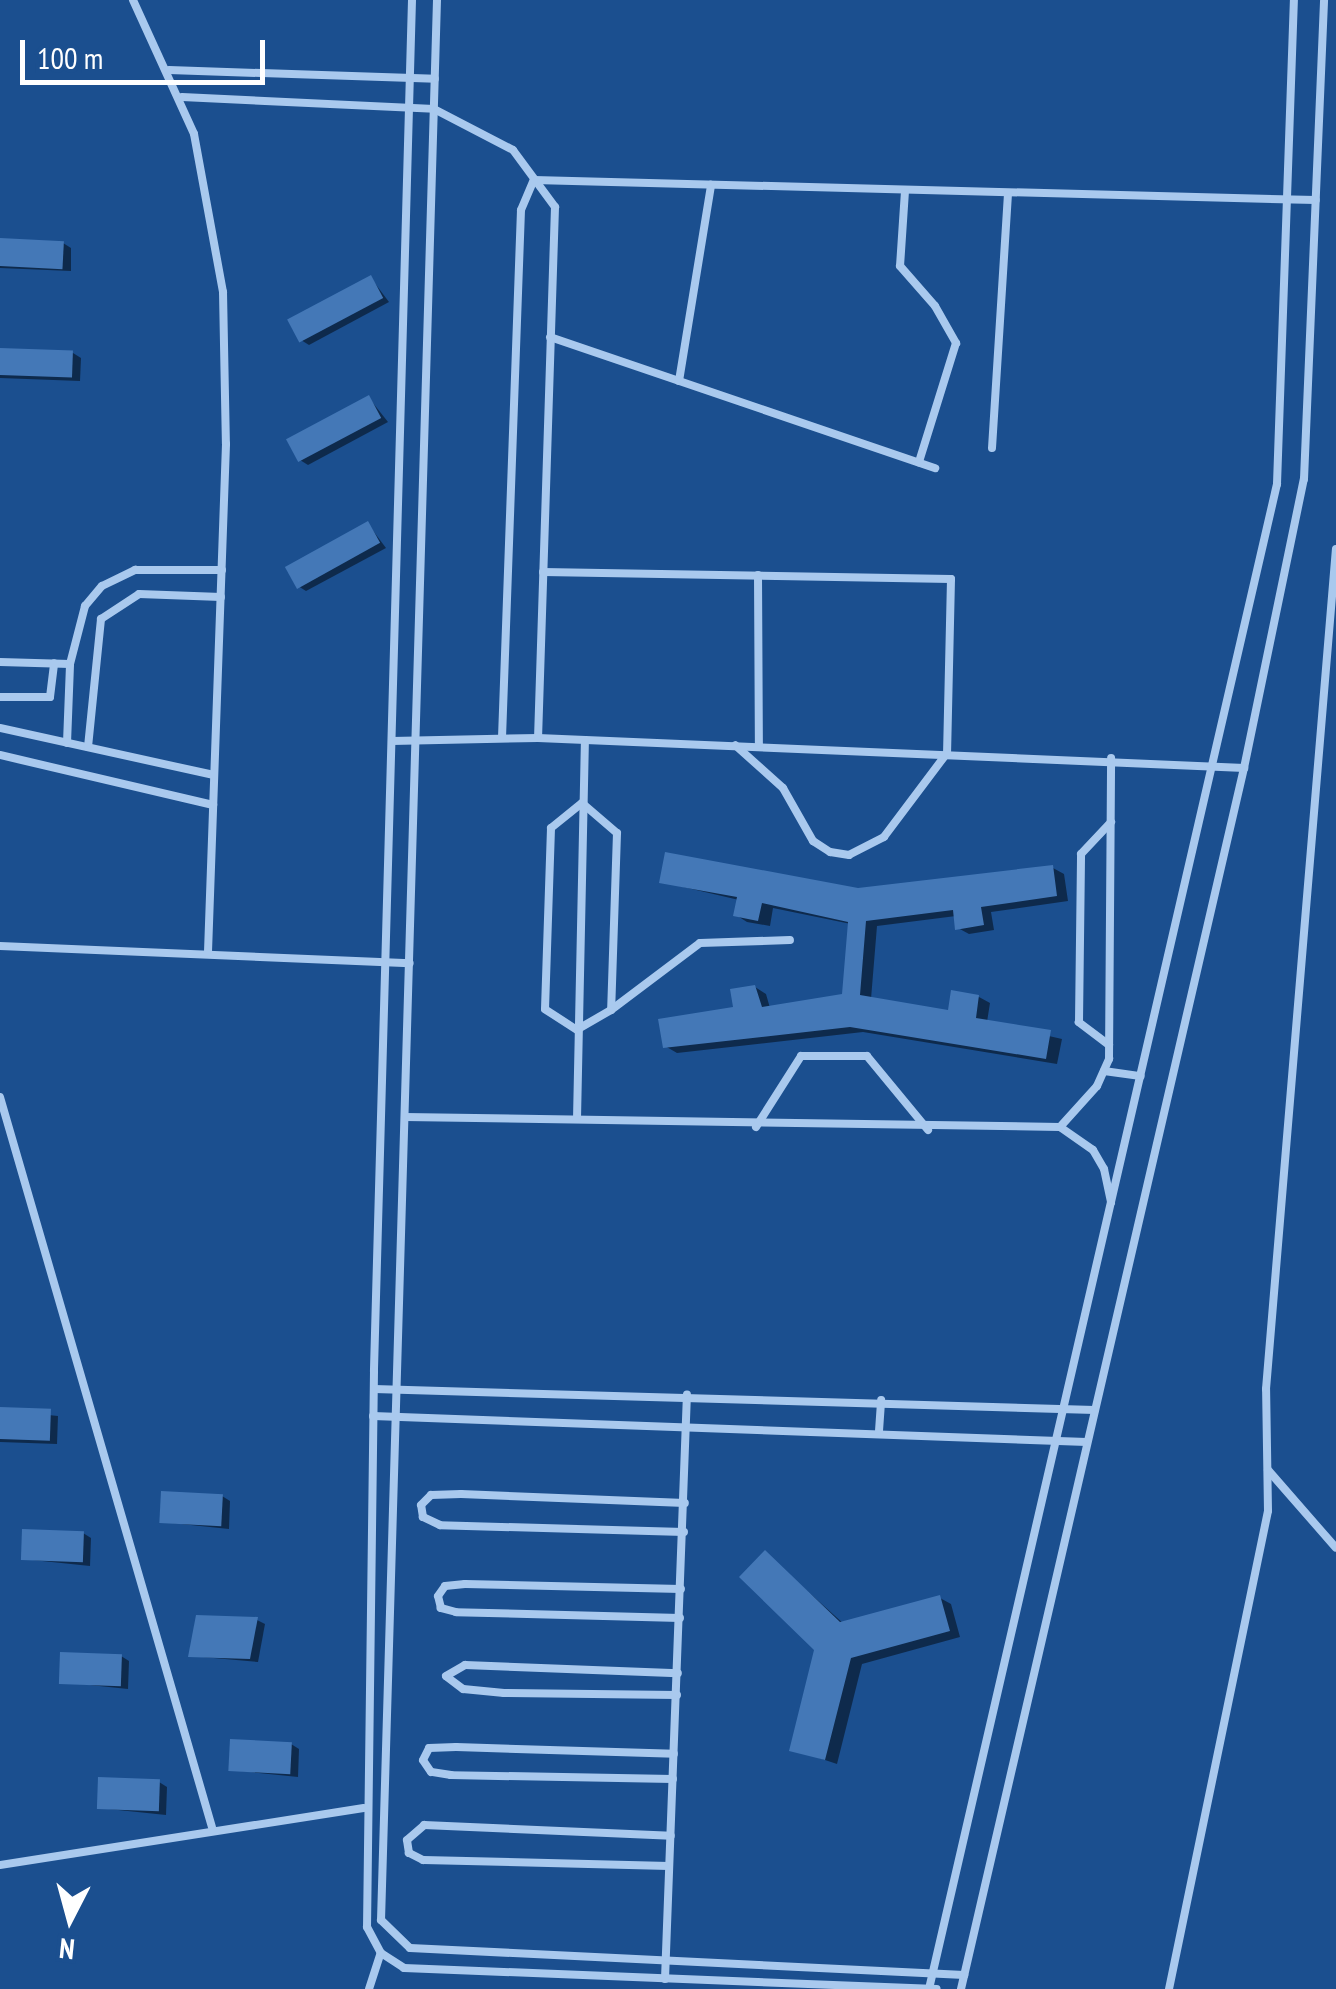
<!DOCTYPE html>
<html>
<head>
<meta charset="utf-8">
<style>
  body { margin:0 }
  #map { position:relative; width:1336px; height:1989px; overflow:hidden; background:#1b4f8f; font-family:"PT Sans Narrow",sans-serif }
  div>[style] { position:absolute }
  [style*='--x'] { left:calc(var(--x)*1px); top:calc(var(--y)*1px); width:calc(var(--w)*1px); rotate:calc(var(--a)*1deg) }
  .shadow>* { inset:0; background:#0007 }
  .building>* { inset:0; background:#4478b7; transform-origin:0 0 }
  .service>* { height:8px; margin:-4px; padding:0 4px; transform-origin:4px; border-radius:4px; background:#a9c9ee }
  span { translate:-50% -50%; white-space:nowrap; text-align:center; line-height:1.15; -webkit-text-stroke:8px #1b4f8f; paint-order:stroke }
  .north { position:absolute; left:20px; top:1869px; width:100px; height:100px; -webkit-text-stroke:8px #1b4f8f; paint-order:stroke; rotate:186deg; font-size:28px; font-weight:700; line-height:40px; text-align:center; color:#fff }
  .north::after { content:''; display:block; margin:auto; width:35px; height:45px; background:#fff; clip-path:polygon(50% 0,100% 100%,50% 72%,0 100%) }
  .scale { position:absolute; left:20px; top:40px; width:245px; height:45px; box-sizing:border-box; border:5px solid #fff; border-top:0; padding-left:12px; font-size:30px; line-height:35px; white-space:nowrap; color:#fff; -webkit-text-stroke:8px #1b4f8f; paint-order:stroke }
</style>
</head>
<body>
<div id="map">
  <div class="shadow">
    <i style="clip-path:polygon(0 241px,63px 243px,71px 248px,71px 271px,0 268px)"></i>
    <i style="clip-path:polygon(371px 278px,389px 302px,309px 345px,301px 340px)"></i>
    <i style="clip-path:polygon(0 351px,73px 353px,81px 358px,80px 381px,0 378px)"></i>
    <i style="clip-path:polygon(369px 398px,388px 422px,308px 465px,300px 460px)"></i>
    <i style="clip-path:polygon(368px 524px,386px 548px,306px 591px,298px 586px)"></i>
    <i style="clip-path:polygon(1053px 868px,1064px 874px,1068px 901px,991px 912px,994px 930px,969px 934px,958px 928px,956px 916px,877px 926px,871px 999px,950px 1013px,979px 997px,990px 1003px,987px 1022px,1062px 1039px,1057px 1064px,863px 1032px,677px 1053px,665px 1046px,736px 1009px,755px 987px,766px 994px,770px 1008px,844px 996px,851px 924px,773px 908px,770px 926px,747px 922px,736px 915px,739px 900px,662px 882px,858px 890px)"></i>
    <i style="clip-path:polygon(0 1410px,58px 1416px,57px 1444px,0 1442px)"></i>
    <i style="clip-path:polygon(222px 1496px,230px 1501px,229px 1529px,162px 1522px)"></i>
    <i style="clip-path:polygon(83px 1533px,91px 1538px,90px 1566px,23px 1559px)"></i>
    <i style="clip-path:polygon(765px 1553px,844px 1624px,940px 1598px,951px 1604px,960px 1637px,862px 1664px,837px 1764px,792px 1749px,817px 1649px)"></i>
    <i style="clip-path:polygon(257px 1620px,265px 1624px,258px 1662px,191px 1656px)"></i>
    <i style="clip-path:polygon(121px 1656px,129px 1661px,128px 1689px,61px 1682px)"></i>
    <i style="clip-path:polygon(291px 1744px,299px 1749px,298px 1777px,231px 1770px)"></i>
    <i style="clip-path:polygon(159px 1782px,167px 1787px,166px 1815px,99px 1808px)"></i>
  </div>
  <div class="building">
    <i style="left:0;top:238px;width:64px;height:28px;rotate:3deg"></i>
    <i style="left:371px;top:275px;width:26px;height:95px;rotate:62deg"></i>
    <i style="left:0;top:348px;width:73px;height:27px;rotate:2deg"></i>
    <i style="left:369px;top:395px;width:26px;height:94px;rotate:62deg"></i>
    <i style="left:368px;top:521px;width:25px;height:95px;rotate:61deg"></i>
    <i style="clip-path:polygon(665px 852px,858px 888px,1053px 865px,1057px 896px,981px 907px,984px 925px,955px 930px,953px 910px,866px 921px,860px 995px,948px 1010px,951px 990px,979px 995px,976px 1018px,1051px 1030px,1046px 1059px,850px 1027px,663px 1048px,658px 1019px,733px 1007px,730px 989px,755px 985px,762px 1007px,842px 994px,848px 922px,762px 903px,758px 921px,733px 916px,737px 897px,659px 883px)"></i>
    <i style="left:0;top:1407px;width:51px;height:32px;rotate:2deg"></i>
    <i style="left:161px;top:1491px;width:62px;height:32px;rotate:3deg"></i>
    <i style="left:22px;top:1529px;width:62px;height:31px;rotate:2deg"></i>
    <i style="clip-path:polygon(765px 1550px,840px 1622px,940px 1595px,950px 1631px,851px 1658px,825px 1760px,789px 1751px,814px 1650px,739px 1577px)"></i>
    <i style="clip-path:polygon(196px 1615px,258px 1617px,250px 1659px,188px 1657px)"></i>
    <i style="left:60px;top:1652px;width:62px;height:32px;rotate:2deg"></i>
    <i style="left:230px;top:1739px;width:62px;height:32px;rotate:3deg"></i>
    <i style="left:98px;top:1777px;width:62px;height:32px;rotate:2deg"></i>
  </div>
  <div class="service">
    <i style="--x:133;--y:0;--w:147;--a:65.5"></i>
    <i style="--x:194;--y:134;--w:161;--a:79.6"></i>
    <i style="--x:223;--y:292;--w:152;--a:88.9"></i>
    <i style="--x:226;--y:444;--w:508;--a:92.03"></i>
    <i style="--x:412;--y:0;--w:1372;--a:91.59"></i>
    <i style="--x:374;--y:1371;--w:556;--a:90.72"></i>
    <i style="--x:367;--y:1927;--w:30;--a:62"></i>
    <i style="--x:381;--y:1953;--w:27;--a:33"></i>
    <i style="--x:404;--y:1968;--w:533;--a:2.26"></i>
    <i style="--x:437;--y:0;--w:1921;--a:91.67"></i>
    <i style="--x:381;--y:1920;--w:40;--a:44"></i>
    <i style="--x:410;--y:1948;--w:555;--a:2.79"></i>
    <i style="--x:169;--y:70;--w:266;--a:1.9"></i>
    <i style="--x:182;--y:97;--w:252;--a:2.7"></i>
    <i style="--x:434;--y:109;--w:89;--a:27.4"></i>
    <i style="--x:513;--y:150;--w:71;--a:53.6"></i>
    <i style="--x:555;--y:207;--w:531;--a:91.83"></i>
    <i style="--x:534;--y:180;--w:782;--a:1.47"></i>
    <i style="--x:905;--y:191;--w:75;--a:93.8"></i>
    <i style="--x:900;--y:266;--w:53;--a:48.8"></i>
    <i style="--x:935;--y:306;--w:43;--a:60.4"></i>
    <i style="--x:956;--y:343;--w:125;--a:107.3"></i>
    <i style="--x:550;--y:337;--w:407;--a:18.8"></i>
    <i style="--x:679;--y:381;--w:199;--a:-80.7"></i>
    <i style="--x:992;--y:448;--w:255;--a:-86.4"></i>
    <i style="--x:543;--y:572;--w:408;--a:1"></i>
    <i style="--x:951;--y:579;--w:174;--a:91.3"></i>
    <i style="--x:947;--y:753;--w:105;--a:126.9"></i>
    <i style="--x:884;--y:837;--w:39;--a:153"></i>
    <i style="--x:849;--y:855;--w:19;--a:-171"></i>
    <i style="--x:830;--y:852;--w:20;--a:-147"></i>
    <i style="--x:813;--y:841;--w:61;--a:-119.5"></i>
    <i style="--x:783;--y:788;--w:64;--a:-138.1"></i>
    <i style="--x:758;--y:575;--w:171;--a:89.7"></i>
    <i style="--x:0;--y:662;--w:70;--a:1.6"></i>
    <i style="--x:0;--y:697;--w:50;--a:0"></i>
    <i style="--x:50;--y:697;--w:34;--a:-83"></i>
    <i style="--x:0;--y:728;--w:219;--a:12.4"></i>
    <i style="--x:502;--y:738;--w:528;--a:-87.94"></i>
    <i style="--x:521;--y:210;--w:33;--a:-67"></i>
    <i style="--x:392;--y:741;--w:146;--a:-1.2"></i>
    <i style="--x:538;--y:738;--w:707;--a:2.43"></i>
    <i style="--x:67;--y:743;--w:79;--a:-87.8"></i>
    <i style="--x:70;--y:664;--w:60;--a:-75.5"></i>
    <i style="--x:85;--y:606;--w:26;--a:-50"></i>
    <i style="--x:102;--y:586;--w:37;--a:-26"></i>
    <i style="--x:135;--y:570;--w:87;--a:0"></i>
    <i style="--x:88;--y:747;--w:129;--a:-84.2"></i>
    <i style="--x:101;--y:619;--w:45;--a:-33.3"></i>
    <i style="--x:139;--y:594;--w:82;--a:2.1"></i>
    <i style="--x:0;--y:755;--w:219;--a:13.2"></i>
    <i style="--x:582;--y:803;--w:46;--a:40.6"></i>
    <i style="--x:617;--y:833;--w:177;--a:91.9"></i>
    <i style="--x:611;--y:1010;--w:39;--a:150"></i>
    <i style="--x:577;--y:1030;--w:38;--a:-147"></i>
    <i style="--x:545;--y:1009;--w:181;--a:-88.1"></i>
    <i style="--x:551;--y:828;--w:40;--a:-39"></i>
    <i style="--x:0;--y:946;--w:410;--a:2.4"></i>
    <i style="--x:611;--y:1010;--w:111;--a:-37"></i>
    <i style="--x:700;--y:943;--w:90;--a:-1.9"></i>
    <i style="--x:1109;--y:1045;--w:38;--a:-143"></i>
    <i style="--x:1079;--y:1022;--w:168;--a:-89.3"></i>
    <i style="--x:1081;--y:854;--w:44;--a:-46.8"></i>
    <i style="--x:1104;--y:1071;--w:37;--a:8"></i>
    <i style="--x:0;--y:1097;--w:760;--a:73.81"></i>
    <i style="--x:405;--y:1117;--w:655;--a:0.87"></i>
    <i style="--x:1060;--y:1127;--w:40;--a:34.9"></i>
    <i style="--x:1093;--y:1150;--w:22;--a:60"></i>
    <i style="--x:1104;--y:1169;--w:34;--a:78"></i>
    <i style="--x:577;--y:1119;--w:379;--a:-88.8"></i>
    <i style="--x:756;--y:1127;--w:84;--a:-57.6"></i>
    <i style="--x:801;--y:1056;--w:66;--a:0"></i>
    <i style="--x:867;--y:1056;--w:96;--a:50.5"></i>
    <i style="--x:1060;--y:1127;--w:55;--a:-47.9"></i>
    <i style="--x:1097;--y:1086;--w:30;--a:-66"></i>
    <i style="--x:1109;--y:1059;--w:301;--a:-89.6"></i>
    <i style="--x:374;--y:1389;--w:721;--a:1.67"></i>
    <i style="--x:373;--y:1416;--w:714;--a:2.09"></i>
    <i style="--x:879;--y:1431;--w:31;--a:-86"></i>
    <i style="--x:1268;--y:1470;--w:103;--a:48.9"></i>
    <i style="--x:684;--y:1532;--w:244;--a:-178.4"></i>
    <i style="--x:440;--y:1525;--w:19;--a:-155"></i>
    <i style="--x:423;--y:1517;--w:12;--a:-99"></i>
    <i style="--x:421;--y:1505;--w:14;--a:-45"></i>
    <i style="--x:431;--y:1495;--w:30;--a:-2"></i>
    <i style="--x:461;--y:1494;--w:224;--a:2.3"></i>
    <i style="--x:680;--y:1618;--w:224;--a:-178.5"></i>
    <i style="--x:456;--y:1612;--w:16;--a:-165"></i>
    <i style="--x:441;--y:1608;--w:12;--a:-104"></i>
    <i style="--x:438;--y:1596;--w:12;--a:-55"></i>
    <i style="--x:445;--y:1586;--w:20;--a:-6"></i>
    <i style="--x:465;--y:1584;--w:216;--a:1.3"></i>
    <i style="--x:677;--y:1695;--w:173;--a:-179.3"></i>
    <i style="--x:504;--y:1693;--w:41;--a:-174.4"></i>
    <i style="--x:463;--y:1689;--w:21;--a:-143"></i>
    <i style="--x:446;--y:1676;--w:22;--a:-30"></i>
    <i style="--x:465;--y:1665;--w:213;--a:2.2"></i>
    <i style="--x:673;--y:1779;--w:222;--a:-179"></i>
    <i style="--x:451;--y:1775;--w:20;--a:-171"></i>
    <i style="--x:431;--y:1772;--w:14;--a:-124"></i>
    <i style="--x:423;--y:1760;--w:13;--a:-63"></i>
    <i style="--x:429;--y:1748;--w:27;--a:-2"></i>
    <i style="--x:456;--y:1747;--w:218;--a:1.8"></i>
    <i style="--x:0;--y:1865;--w:368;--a:-8.9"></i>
    <i style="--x:669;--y:1866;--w:246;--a:-178.6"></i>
    <i style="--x:423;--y:1860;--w:16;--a:-153"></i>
    <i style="--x:409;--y:1853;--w:13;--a:-99"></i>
    <i style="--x:407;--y:1840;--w:23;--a:-41"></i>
    <i style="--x:424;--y:1825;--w:247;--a:2.5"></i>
    <i style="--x:665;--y:1979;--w:585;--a:-87.85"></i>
    <i style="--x:369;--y:1989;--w:38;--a:-72"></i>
    <i style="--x:929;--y:1989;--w:1545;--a:-76.98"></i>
    <i style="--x:1277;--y:484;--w:484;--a:-88"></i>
    <i style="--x:961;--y:1989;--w:1253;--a:-76.95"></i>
    <i style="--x:1244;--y:768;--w:295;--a:-78.3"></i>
    <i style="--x:1304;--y:479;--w:479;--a:-87.6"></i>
    <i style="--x:1169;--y:1989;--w:488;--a:-78.3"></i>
    <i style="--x:1268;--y:1511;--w:122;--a:-90.9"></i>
    <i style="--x:1266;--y:1389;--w:843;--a:-85.24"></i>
  </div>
  <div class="north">N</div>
  <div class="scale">100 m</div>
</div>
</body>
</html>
